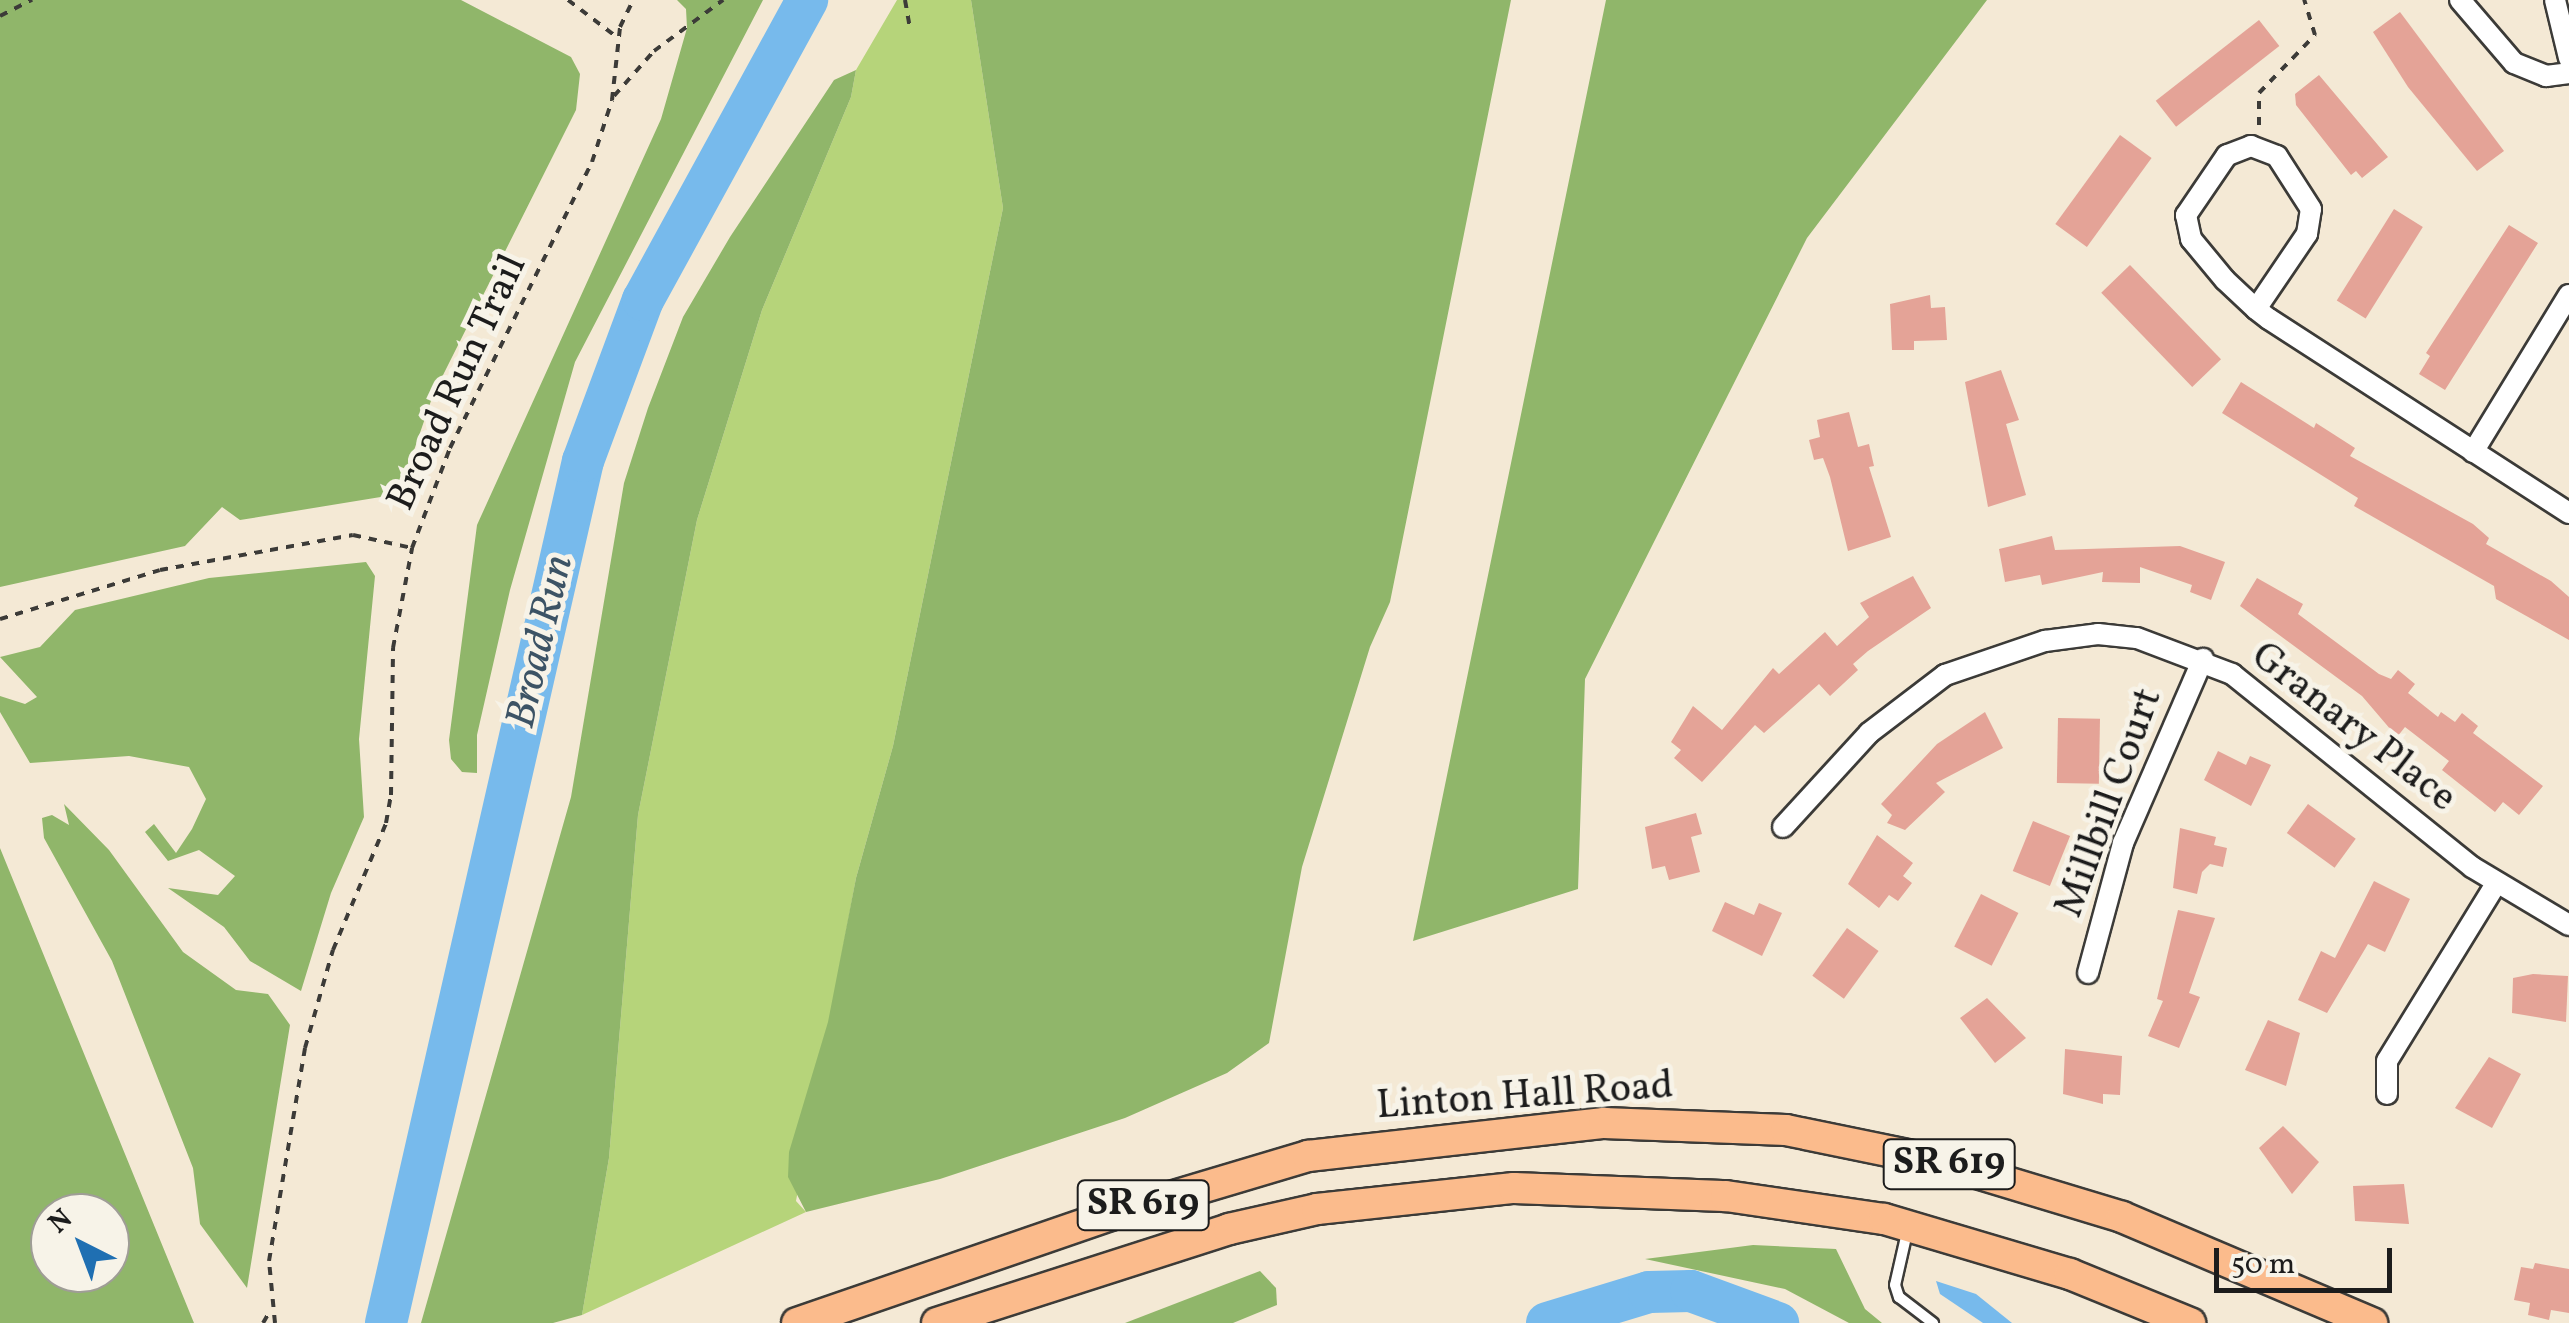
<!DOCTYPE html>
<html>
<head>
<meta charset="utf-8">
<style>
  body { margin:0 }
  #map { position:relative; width:2569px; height:1323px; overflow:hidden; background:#f4e9d5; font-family:Vollkorn,serif }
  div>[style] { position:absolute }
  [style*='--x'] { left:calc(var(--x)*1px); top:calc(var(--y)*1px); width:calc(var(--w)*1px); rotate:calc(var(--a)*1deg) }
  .green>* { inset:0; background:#b6d47a }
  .forest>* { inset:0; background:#90b66a }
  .water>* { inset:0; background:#77baec }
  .river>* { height:42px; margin:-21px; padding:0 21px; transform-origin:21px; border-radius:21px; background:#77baec }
  .building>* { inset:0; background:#e4a397; transform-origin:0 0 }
  .path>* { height:4px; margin-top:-2px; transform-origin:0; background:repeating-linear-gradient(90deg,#3c3b38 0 8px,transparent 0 16px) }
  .roads { filter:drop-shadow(2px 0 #3c3b38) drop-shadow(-2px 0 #3c3b38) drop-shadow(0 2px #3c3b38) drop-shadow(0 -2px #3c3b38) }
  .lane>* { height:10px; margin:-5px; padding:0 5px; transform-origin:5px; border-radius:5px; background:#fff }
  .street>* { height:20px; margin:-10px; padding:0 10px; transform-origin:10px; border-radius:10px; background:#fff }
  .primary>* { height:30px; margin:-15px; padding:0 15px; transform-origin:15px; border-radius:15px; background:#fbbb8c }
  span { translate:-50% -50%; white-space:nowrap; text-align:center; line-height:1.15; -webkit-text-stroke:10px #f7f3e8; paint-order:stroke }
  .shield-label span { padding:2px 8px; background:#f7f3e8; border:2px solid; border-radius:8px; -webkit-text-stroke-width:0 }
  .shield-label { font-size:38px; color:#1c1c1c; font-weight:700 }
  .street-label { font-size:40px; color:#1c1c1c }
  .water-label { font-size:42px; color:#3c5365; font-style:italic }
  .north { position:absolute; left:30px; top:1193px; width:100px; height:100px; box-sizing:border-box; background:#f7f3e8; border:2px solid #9f9d96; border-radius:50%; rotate:318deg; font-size:28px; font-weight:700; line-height:40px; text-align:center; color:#1c1c1c }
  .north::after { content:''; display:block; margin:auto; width:35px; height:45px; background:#1f6fb2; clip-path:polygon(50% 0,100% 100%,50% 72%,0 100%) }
  .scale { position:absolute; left:2214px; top:1248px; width:178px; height:45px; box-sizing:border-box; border:5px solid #1c1c1c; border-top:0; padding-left:12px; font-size:30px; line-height:35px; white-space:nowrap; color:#1c1c1c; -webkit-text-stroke:8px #f7f3e8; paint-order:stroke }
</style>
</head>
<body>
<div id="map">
  <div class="green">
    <i style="clip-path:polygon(897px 0,971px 0,1003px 208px,893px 746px,856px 878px,796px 1201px,806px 1212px,582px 1315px,609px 1158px,638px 815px,697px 520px,762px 310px,851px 97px,856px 70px)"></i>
  </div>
  <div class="forest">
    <i style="clip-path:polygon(0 0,461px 0,571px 57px,580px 74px,576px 110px,433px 395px,399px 494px,240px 520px,222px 507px,185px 546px,0 587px)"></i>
    <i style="clip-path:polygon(677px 0,763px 0,575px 362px,510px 590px,477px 735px,477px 773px,462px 772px,451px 759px,449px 740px,477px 525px,661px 119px,687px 28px,686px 9px)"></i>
    <i style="clip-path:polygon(971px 0,1511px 0,1390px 602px,1370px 647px,1302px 867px,1269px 1043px,1227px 1073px,1125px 1118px,940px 1179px,806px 1212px,788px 1177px,789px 1152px,828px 1022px,856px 878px,893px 746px,1003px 208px)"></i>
    <i style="clip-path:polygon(1606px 0,1987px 0,1807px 238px,1585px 679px,1578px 889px,1413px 941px)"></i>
    <i style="clip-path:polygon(856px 70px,851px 97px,762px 310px,697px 520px,638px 815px,609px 1158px,582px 1315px,553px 1323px,421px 1323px,571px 797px,624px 483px,648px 408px,683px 317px,730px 237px,834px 80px)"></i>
    <i style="clip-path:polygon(366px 562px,375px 576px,359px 739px,364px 817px,331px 893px,301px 991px,250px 961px,224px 927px,168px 888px,218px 895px,235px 876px,199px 850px,168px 861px,145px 832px,154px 824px,176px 853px,192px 829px,206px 799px,189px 767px,129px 756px,30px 763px,0 712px,0 696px,25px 704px,37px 697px,0 657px,40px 647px,75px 610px,209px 578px)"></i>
    <i style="clip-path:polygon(64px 804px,109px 850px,183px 952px,236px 990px,268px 994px,290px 1025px,247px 1288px,200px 1224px,193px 1168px,112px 961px,44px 838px,42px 818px,52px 815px,69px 825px)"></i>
    <i style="clip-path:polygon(evenodd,0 848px,194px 1323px,0 1323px,0 848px,50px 1213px,110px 1213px,110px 1273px,50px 1273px,50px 1213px)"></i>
    <i style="clip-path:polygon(1753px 1245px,1836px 1249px,1865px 1309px,1882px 1323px,1849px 1323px,1785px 1289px,1645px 1259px)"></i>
    <i style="clip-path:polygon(1260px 1271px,1276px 1288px,1277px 1305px,1233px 1323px,1125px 1323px)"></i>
  </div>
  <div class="water">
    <i style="clip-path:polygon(1936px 1281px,1976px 1294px,2012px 1323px,1983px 1323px,1940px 1294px)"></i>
  </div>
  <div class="river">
    <i style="--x:386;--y:1323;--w:884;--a:-77.13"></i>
    <i style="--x:583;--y:461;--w:172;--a:-69.6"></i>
    <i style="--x:643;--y:300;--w:342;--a:-61.3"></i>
    <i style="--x:1547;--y:1323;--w:107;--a:-16.9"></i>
    <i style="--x:1649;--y:1292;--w:42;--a:-1.4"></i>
    <i style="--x:1691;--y:1291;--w:93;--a:20.2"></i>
  </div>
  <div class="building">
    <i style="clip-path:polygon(2400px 12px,2504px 151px,2477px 171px,2408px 87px,2373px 32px)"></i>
    <i style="left:2259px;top:20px;width:33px;height:131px;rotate:52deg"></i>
    <i style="clip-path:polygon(2319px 75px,2388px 157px,2362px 178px,2356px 171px,2351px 175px,2296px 105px,2295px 94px)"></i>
    <i style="left:2120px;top:135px;width:39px;height:110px;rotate:36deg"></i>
    <i style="left:2394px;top:209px;width:34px;height:108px;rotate:32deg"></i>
    <i style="clip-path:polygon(2509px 225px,2538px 243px,2445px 390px,2419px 374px,2430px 356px,2426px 353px)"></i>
    <i style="left:2130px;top:265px;width:131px;height:40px;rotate:46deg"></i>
    <i style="clip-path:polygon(1930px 295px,1931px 308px,1945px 307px,1947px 340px,1914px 341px,1914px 350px,1892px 350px,1890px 304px)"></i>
    <i style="clip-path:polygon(2001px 370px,2019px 420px,2006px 424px,2026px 495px,1988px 507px,1965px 382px)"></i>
    <i style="clip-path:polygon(2241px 382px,2314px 428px,2316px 423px,2355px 448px,2350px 456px,2473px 524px,2489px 538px,2486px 544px,2551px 581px,2569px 597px,2569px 640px,2496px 599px,2494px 586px,2354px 506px,2358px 498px,2222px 413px)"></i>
    <i style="clip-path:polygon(1849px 412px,1858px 447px,1869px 444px,1874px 466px,1869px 467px,1891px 537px,1848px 551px,1830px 477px,1823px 458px,1814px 460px,1809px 440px,1820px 437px,1817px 420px)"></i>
    <i style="clip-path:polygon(2052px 536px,2055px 550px,2180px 546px,2225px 562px,2211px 600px,2190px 592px,2192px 585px,2140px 567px,2140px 583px,2102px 582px,2103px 572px,2042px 585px,2040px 575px,2005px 582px,1999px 549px)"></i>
    <i style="clip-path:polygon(1913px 576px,1931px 608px,1868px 651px,1853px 664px,1858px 670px,1830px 696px,1819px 684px,1764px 733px,1755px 725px,1702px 782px,1674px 758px,1681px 750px,1671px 742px,1693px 706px,1722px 730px,1773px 668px,1779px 674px,1825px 632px,1837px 646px,1869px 617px,1860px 603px)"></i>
    <i style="clip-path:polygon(2257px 578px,2303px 604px,2298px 614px,2379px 674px,2391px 679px,2398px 670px,2415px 684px,2408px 693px,2438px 717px,2441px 712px,2455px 722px,2462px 713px,2478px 726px,2473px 733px,2543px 786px,2519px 815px,2503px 802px,2495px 812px,2442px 770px,2449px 761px,2405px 727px,2397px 737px,2362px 696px,2240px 606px)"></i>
    <i style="clip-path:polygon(1985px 712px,2003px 748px,1936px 783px,1945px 792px,1905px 830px,1887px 823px,1892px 815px,1881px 804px,1937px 744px)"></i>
    <i style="left:2058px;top:718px;width:42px;height:65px;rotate:1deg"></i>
    <i style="clip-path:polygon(2218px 751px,2246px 765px,2250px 756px,2271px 765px,2251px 806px,2204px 780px)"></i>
    <i style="left:2308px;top:804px;width:59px;height:36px;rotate:36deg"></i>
    <i style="clip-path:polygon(1696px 813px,1702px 834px,1691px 837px,1700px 872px,1669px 880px,1665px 866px,1652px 869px,1645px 827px)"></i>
    <i style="left:2033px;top:821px;width:40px;height:54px;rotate:22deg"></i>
    <i style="clip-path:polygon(2180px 828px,2216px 837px,2214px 845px,2227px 848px,2223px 867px,2210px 864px,2202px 872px,2197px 894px,2173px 888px)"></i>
    <i style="clip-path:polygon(1877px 835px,1913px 863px,1903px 876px,1912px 883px,1898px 901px,1889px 895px,1879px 908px,1848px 884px)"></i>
    <i style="clip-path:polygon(2374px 881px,2410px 899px,2385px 952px,2368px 944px,2327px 1013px,2298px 1000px,2321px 951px,2335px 958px)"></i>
    <i style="left:1981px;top:894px;width:42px;height:59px;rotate:27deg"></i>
    <i style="clip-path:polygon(1725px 902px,1754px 915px,1759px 903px,1782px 913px,1762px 956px,1712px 931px)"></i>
    <i style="clip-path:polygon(2178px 910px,2215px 918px,2189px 993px,2200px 997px,2179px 1048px,2148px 1036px,2163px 1001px,2157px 999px)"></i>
    <i style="left:1847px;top:928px;width:39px;height:59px;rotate:36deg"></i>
    <i style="clip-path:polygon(2533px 974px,2568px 976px,2566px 1022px,2512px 1013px,2513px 978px)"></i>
    <i style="clip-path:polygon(1987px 998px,2026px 1038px,1995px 1063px,1960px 1018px)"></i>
    <i style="clip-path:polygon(2268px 1020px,2300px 1033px,2286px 1086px,2245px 1070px)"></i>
    <i style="clip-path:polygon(2065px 1049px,2122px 1056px,2120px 1095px,2103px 1094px,2103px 1104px,2063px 1094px)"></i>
    <i style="clip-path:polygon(2489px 1057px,2521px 1074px,2492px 1128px,2455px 1108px)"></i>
    <i style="clip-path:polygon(2283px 1126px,2319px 1162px,2292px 1194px,2259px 1148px)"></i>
    <i style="clip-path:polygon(2404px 1184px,2409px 1224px,2355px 1221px,2353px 1186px)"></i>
    <i style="clip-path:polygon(2535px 1263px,2569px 1269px,2569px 1313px,2551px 1310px,2549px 1320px,2528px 1315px,2530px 1303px,2514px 1300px,2521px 1267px,2533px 1269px)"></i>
  </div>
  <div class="path">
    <i style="--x:568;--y:0;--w:63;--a:37.2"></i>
    <i style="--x:905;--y:0;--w:27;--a:80"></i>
    <i style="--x:0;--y:16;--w:36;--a:-27"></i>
    <i style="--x:614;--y:96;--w:60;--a:-48.4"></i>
    <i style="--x:654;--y:51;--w:86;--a:-36.5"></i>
    <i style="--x:2259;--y:125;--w:32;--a:-90"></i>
    <i style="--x:2259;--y:93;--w:81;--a:-46"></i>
    <i style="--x:2315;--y:35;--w:37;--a:-107"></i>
    <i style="--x:0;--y:619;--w:167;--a:-17"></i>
    <i style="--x:160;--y:570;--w:196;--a:-10.3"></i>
    <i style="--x:353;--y:535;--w:60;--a:12.4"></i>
    <i style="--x:263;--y:1323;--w:14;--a:-60"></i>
    <i style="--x:275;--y:1323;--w:62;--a:-95.5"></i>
    <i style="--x:269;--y:1261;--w:216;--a:-80.4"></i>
    <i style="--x:305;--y:1048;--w:102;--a:-74.1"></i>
    <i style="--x:333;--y:950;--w:138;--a:-67.3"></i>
    <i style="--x:386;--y:823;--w:28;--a:-80"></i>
    <i style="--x:391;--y:795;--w:147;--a:-89.2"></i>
    <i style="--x:393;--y:648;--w:102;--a:-79.2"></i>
    <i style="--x:412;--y:548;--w:107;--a:-69.2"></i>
    <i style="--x:450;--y:448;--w:319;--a:-63.6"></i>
    <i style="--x:592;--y:162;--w:65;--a:-72.1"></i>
    <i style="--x:612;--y:100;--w:73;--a:-83.7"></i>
    <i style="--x:620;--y:27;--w:30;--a:-64"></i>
  </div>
  <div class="roads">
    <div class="lane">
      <i style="--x:1908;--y:1228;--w:58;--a:102.8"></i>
      <i style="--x:1895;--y:1285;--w:13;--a:72"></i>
      <i style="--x:1899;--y:1297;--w:43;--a:37.4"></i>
    </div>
    <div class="street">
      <i style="--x:2460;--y:0;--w:83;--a:49.4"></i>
      <i style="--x:2514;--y:63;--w:35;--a:22"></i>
      <i style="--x:2546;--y:76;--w:23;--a:-7"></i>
      <i style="--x:2555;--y:0;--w:60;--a:76.4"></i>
      <i style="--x:2256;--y:309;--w:91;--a:-55.8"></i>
      <i style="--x:2307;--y:234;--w:25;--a:-81"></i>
      <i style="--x:2311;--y:209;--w:63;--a:-122.7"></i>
      <i style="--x:2277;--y:156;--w:28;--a:-159"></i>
      <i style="--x:2251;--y:146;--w:26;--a:159"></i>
      <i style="--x:2227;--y:155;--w:73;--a:124.3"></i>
      <i style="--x:2186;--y:215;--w:25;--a:78"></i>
      <i style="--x:2191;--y:239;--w:53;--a:50.3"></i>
      <i style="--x:2225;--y:280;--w:42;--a:43.1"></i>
      <i style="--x:2256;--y:309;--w:16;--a:38"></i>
      <i style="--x:2269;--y:319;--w:357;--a:32.9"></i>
      <i style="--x:2473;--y:452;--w:184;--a:-58.6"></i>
      <i style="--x:1783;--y:827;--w:127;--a:-47.5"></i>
      <i style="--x:1869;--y:733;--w:96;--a:-37.3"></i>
      <i style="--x:1945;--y:675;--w:106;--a:-18.8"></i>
      <i style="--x:2045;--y:641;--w:53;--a:-7.5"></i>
      <i style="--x:2098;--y:634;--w:39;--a:6"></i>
      <i style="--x:2137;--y:638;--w:102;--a:20.8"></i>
      <i style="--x:2232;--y:674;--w:308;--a:38.8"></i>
      <i style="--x:2472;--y:867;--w:113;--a:30.9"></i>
      <i style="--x:2088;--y:973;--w:135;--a:-74.9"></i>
      <i style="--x:2123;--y:843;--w:201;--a:-66.5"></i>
      <i style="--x:2387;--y:1094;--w:33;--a:-90"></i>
      <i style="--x:2387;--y:1061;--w:208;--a:-58.4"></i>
    </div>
    <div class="primary">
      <i style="--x:797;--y:1323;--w:331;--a:-19"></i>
      <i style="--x:1110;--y:1215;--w:207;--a:-16.6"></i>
      <i style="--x:1308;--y:1156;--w:298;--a:-6.4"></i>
      <i style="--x:1604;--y:1123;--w:182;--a:2.2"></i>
      <i style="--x:1786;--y:1130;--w:154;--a:11.6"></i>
      <i style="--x:1937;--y:1161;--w:193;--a:16.8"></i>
      <i style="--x:2122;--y:1217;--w:272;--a:23"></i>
      <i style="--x:937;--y:1323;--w:307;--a:-17.8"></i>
      <i style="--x:1229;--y:1229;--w:90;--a:-12.8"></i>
      <i style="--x:1317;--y:1209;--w:198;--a:-6.1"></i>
      <i style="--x:1514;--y:1188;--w:212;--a:2.2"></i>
      <i style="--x:1726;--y:1196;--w:160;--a:8.3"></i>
      <i style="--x:1884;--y:1219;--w:194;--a:16.5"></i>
      <i style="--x:2070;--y:1274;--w:130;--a:22.2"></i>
    </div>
  </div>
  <div class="shield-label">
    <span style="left:1949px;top:1164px">SR 619</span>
    <span style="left:1143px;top:1205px">SR 619</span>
  </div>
  <div class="street-label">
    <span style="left:458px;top:383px;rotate:-65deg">Broad Run Trail</span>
    <span style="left:2353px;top:728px;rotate:38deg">Granary Place</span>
    <span style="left:2110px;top:803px;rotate:-70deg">Millbill Court</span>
    <span style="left:1525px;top:1097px;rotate:-4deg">Linton Hall Road</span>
  </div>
  <div class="water-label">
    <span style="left:542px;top:642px;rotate:-77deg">Broad Run</span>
  </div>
  <div class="north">N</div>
  <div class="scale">50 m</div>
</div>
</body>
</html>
